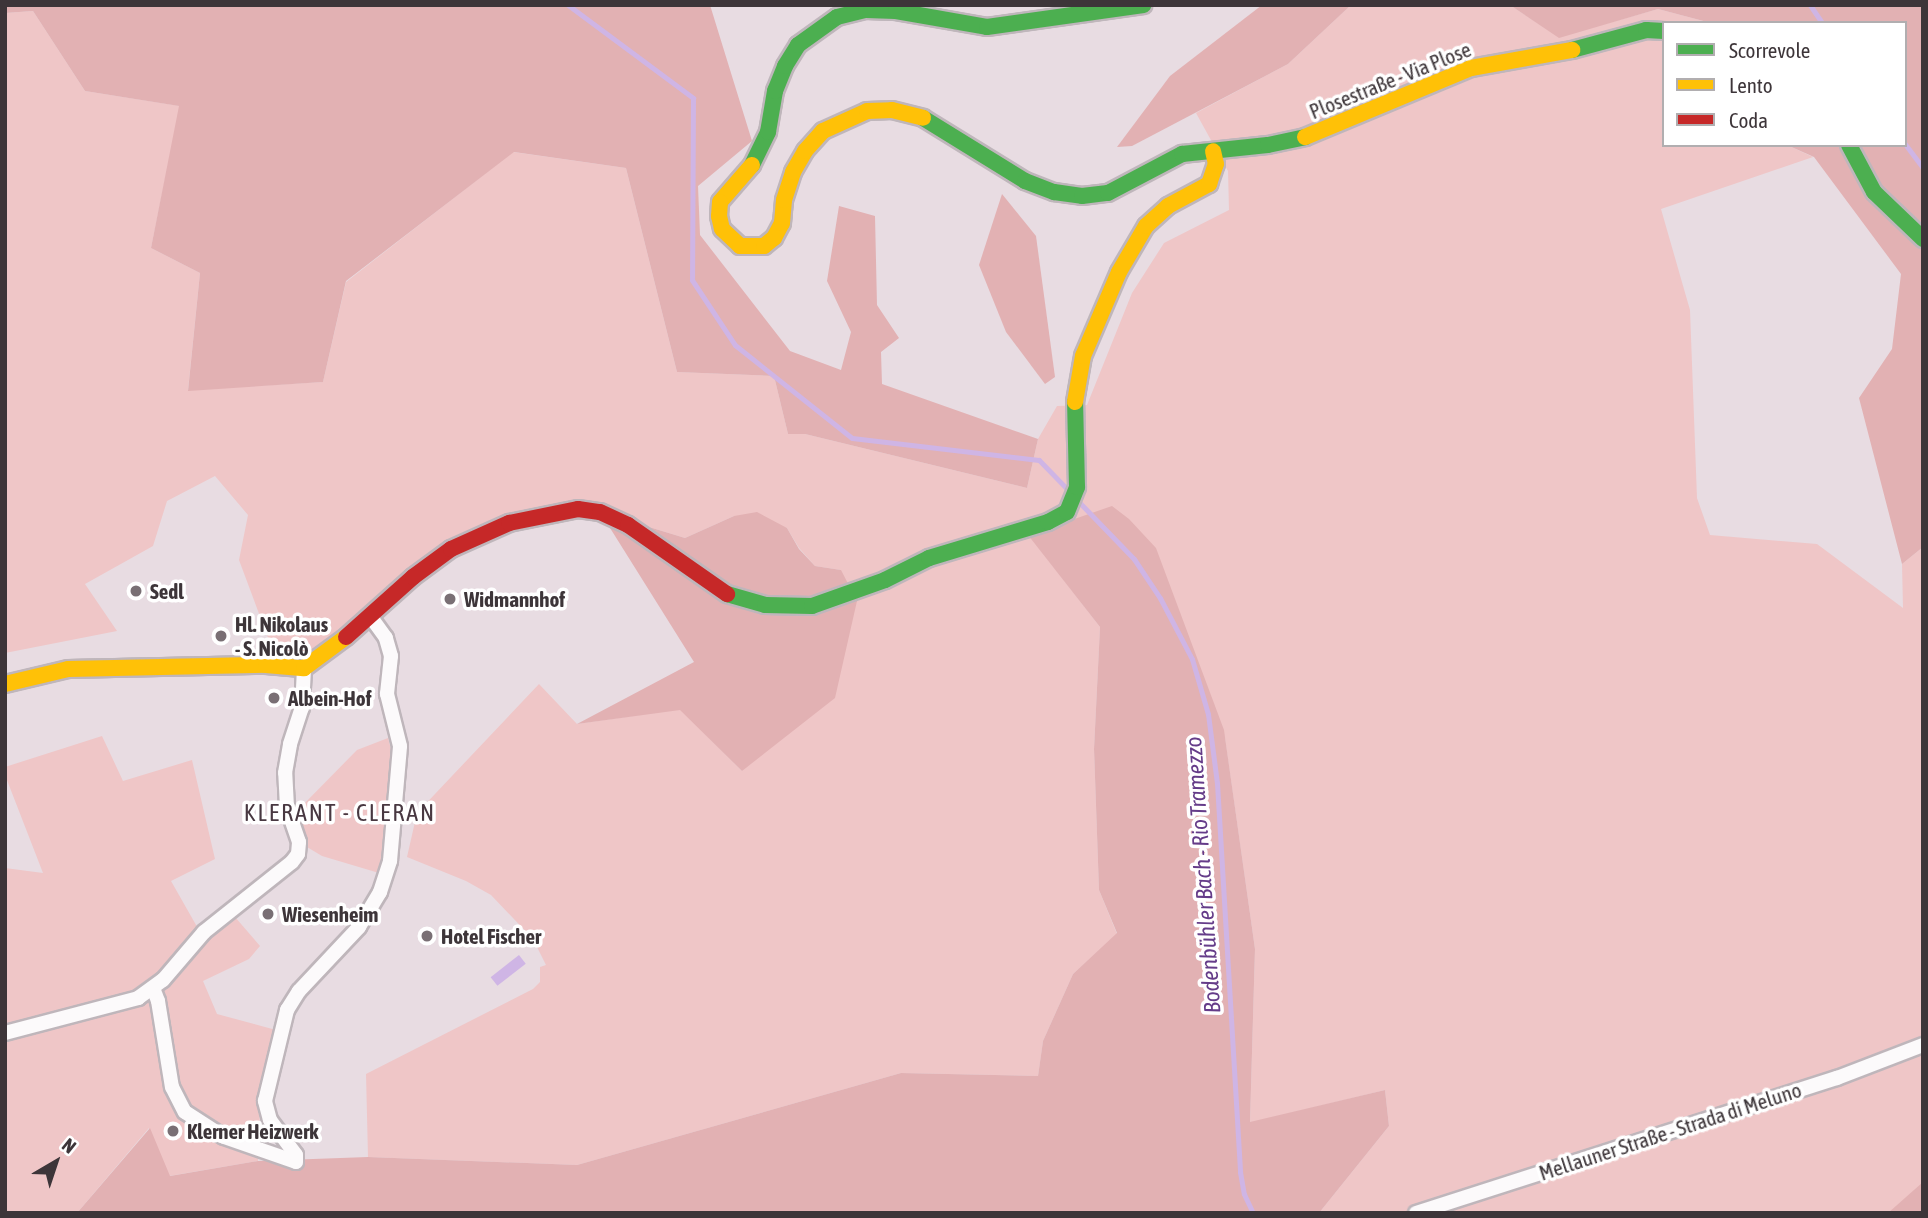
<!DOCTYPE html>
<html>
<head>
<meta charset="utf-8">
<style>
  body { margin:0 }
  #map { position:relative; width:1928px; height:1218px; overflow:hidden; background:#e8dce2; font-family:"Asap Condensed",sans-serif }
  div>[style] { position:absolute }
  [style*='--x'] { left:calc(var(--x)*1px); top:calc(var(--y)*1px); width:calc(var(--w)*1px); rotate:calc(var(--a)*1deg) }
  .green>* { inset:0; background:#efc6c7 }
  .forest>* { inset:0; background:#e2b1b3 }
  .water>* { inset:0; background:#cfb5e5; transform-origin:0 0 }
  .stream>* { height:5px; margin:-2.5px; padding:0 2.5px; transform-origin:2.5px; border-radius:2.5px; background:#cfb5e5 }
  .roads { filter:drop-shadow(2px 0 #bfb6bb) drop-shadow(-2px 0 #bfb6bb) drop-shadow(0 2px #bfb6bb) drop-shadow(0 -2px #bfb6bb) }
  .street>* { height:14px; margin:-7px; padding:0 7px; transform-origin:7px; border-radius:7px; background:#fcfafb }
  .fast>* { height:16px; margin:-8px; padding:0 8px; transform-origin:8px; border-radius:8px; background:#4caf50 }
  .slow>* { height:16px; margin:-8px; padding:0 8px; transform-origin:8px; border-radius:8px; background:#ffc107 }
  .jam>* { height:16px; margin:-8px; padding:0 8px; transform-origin:8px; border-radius:8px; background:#c62828 }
  .dots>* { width:19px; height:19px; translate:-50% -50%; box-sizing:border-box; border:4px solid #fff; border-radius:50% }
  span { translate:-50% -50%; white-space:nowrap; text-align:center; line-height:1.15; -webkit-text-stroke:7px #fff; paint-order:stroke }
  .street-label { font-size:21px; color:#3d3539 }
  .poi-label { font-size:21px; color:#3d3539; font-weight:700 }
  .left { translate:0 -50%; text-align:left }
  .water-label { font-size:23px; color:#653c89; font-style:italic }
  .quarter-label { font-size:24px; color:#483841; letter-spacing:2px }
  .frame { position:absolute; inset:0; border:7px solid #3d3539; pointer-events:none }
  .legend { position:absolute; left:1662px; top:21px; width:245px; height:126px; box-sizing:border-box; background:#fff; border:2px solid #b1aeb0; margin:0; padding:9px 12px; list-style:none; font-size:21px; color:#3d3539 }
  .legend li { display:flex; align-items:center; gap:14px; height:35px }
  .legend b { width:35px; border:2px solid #b1aeb0 }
  .north { position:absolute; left:21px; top:1127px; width:70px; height:70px; -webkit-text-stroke:5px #fff; paint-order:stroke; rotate:39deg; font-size:19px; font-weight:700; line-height:28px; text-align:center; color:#3d3539 }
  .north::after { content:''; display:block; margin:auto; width:24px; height:32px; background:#3d3539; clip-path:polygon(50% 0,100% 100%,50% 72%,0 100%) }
</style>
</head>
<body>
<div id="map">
  <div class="green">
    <i style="clip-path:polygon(1351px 5px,1510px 5px,1559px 37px,1658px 9px,1711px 23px,1664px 23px,1664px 145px,1787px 145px,1813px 157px,1661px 209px,1690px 310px,1697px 498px,1710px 535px,1817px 544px,1903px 608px,1902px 564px,1923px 547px,1923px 1213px,1319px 1213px,1389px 1126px,1385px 1090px,1250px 1123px,1255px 949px,1225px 738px,1029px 535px,1100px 627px,1094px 749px,1099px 890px,1117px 934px,1073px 974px,1043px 1041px,1038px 1076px,901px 1073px,577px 1165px,368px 1157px,366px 1074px,533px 989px,540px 982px,540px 967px,546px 965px,533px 939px,491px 895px,466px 881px,407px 857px,417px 813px,539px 684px,577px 724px,680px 709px,742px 771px,841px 570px,815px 566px,799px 548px,787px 528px,734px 516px,685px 538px,600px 512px,578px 509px,451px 549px,316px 652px,273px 651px,239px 560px,248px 515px,215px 476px,167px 501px,153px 546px,85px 584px,117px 631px,5px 653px,5px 13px,33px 11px,85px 91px,180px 106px,151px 248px,200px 273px,188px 390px,323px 382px,346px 282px,513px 152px,626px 168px,677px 372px,774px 376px,788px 434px,805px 434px,1027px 488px,1038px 439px,1057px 406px,1087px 405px,1132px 293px,1164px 243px,1229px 210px,1228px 171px,1196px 113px,1288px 64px)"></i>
    <i style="clip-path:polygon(102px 736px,123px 781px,192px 760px,215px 859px,171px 881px,204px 939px,235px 917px,260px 946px,249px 959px,203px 981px,217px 1014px,276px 1030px,261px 1085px,258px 1161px,169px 1176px,149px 1128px,77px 1213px,5px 1213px,5px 868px,43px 873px,5px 775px,5px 767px)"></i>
    <i style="clip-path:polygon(388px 738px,392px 753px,389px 817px,385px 855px,379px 873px,322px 856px,307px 847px,297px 811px,357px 750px)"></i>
  </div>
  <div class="forest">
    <i style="clip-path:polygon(5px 5px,710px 5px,752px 141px,698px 186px,700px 235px,790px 351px,841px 370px,851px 332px,827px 281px,839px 206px,875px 216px,877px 305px,899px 338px,881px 352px,882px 384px,1038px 439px,1027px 488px,805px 434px,788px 434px,774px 376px,677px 372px,626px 168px,514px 152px,346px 281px,323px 382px,188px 391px,200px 273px,151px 248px,179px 106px,85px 91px,33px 11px,5px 13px)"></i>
    <i style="clip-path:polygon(1262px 5px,1351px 5px,1288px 64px,1132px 146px,1117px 147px,1170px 76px)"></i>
    <i style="clip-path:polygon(1510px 5px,1923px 5px,1923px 547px,1902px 564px,1859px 398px,1892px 349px,1901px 274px,1814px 157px,1787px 145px,1905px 145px,1905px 23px,1711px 23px,1658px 9px,1559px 38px)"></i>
    <i style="clip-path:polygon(1002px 194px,1036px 236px,1055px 377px,1045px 384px,1006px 332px,979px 265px)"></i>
    <i style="clip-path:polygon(1112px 506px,1129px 519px,1156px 548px,1224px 730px,1255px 949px,1250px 1122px,1385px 1090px,1389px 1126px,1319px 1213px,77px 1213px,150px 1128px,170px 1176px,258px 1161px,368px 1157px,577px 1165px,901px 1073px,1038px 1076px,1043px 1041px,1073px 974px,1117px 933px,1099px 890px,1094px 749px,1100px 627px,1028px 535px)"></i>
    <i style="clip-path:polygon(600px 512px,685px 538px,734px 516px,757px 512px,787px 528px,799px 549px,815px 566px,841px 570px,857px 601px,835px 698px,742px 771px,680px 710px,577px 724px,694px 662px)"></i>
    <i style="clip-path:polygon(1923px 1182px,1923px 1213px,1888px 1213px)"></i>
  </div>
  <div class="water">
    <i style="left:519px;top:955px;width:11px;height:36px;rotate:52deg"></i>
  </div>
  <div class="stream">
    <i style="--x:568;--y:5;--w:156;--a:36.6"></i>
    <i style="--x:693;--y:98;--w:182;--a:90.3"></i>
    <i style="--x:692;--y:280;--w:78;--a:56.5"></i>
    <i style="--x:735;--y:345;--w:149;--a:38.5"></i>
    <i style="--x:852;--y:438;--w:188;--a:6.7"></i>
    <i style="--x:1039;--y:460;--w:43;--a:45.9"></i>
    <i style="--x:1810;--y:5;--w:22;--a:56"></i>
    <i style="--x:1905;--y:144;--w:30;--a:53"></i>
    <i style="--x:1078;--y:501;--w:81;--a:46"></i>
    <i style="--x:1134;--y:559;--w:47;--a:56.3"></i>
    <i style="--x:1160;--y:598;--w:69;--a:62.3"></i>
    <i style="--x:1192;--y:659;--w:57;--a:73.8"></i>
    <i style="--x:1208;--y:714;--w:70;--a:82.6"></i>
    <i style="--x:1217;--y:783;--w:390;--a:86.6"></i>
    <i style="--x:1240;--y:1172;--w:22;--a:80"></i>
    <i style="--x:1244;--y:1194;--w:21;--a:65"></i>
  </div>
  <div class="roads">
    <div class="street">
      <i style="--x:153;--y:988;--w:14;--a:69"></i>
      <i style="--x:158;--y:1001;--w:87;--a:80.8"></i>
      <i style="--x:172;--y:1087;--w:28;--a:63"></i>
      <i style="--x:185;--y:1112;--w:46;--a:32.7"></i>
      <i style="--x:224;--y:1137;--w:76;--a:19.1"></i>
      <i style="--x:296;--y:1162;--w:7;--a:-90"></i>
      <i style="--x:296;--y:1155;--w:44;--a:-126.6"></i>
      <i style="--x:270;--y:1120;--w:20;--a:-105"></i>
      <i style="--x:265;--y:1101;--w:94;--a:-76.4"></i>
      <i style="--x:287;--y:1010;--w:22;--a:-58"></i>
      <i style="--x:299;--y:991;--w:88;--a:-46.8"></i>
      <i style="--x:359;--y:927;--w:41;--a:-59"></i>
      <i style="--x:380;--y:892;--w:33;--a:-72"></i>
      <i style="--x:390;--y:861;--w:115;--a:-85"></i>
      <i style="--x:400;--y:746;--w:54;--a:-104"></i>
      <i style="--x:387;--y:694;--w:38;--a:-84"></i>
      <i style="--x:391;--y:656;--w:19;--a:-106"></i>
      <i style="--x:386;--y:638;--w:26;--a:-126"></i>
      <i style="--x:5;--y:1033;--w:138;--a:-14.7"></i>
      <i style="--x:138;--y:998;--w:31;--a:-36"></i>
      <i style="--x:163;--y:980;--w:63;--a:-49.5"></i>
      <i style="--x:204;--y:932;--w:112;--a:-38.5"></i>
      <i style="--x:292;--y:862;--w:10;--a:-53"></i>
      <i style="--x:298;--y:854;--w:12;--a:-85"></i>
      <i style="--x:299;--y:842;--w:37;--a:-109"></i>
      <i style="--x:287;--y:807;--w:34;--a:-93"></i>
      <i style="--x:285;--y:773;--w:29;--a:-80"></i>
      <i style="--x:290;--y:744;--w:38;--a:-72"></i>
      <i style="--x:302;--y:708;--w:40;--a:-87.1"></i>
      <i style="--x:1416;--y:1213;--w:442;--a:-17.8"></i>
      <i style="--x:1837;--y:1078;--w:92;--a:-21"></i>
    </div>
    <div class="fast">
      <i style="--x:1572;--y:50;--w:77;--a:-15.1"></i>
      <i style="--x:1646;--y:30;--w:18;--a:3"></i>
      <i style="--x:923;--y:118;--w:120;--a:31.7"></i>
      <i style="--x:1025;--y:181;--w:31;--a:21"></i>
      <i style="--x:1054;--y:192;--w:28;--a:8"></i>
      <i style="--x:1082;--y:196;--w:26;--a:-7"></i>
      <i style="--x:1108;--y:193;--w:84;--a:-27.8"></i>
      <i style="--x:1182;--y:154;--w:86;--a:-6"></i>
      <i style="--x:1268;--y:145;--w:38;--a:-12"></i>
      <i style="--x:1849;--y:145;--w:53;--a:62"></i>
      <i style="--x:1874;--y:192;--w:68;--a:43.8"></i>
      <i style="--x:752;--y:165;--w:37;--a:-64"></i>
      <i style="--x:768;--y:132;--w:42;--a:-80.3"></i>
      <i style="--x:775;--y:91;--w:27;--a:-68"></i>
      <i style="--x:785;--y:66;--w:25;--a:-58"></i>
      <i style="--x:798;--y:45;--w:48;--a:-35.7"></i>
      <i style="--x:837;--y:17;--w:30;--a:-14"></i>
      <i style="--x:866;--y:10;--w:30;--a:2"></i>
      <i style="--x:896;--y:11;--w:92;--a:10"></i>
      <i style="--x:987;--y:27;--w:158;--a:-8"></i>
      <i style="--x:727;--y:594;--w:40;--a:16"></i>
      <i style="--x:765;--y:605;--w:47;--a:1.2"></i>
      <i style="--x:812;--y:606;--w:77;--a:-19.6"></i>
      <i style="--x:885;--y:580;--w:49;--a:-26.6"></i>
      <i style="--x:929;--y:558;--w:124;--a:-16.8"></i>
      <i style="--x:1048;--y:522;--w:21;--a:-28"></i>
      <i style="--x:1067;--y:512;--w:27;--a:-68"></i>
      <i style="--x:1077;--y:487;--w:85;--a:-91.3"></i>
    </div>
    <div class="slow">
      <i style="--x:1305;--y:137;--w:180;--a:-22.6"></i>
      <i style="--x:1471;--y:68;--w:103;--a:-10.1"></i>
      <i style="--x:752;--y:165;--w:49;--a:130.9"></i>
      <i style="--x:720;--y:202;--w:14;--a:94"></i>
      <i style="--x:719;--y:216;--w:13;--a:77"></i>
      <i style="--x:722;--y:229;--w:25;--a:43"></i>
      <i style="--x:740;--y:246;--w:24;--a:0"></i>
      <i style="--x:764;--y:246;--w:13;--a:-39"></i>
      <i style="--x:774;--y:238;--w:17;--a:-62"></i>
      <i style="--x:782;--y:223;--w:23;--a:-85"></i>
      <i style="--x:784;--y:200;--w:29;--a:-72"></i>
      <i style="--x:793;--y:172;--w:24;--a:-60"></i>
      <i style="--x:805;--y:151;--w:27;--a:-48"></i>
      <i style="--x:823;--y:131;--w:48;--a:-24.4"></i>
      <i style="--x:867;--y:111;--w:25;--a:-2"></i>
      <i style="--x:892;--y:110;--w:32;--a:14"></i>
      <i style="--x:1075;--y:402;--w:47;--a:-80.1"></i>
      <i style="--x:1083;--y:356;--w:91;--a:-66.8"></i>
      <i style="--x:1119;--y:272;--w:53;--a:-59.6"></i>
      <i style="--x:1146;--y:226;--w:30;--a:-42"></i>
      <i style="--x:1168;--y:206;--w:47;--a:-28.2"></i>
      <i style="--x:1209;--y:184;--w:21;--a:-71"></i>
      <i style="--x:1216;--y:164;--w:13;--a:-103"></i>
      <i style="--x:5;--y:684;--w:65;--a:-13.4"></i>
      <i style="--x:68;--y:669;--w:198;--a:-1.2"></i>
      <i style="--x:266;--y:665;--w:38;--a:5"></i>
      <i style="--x:304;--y:668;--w:52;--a:-36.4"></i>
    </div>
    <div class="jam">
      <i style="--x:346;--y:637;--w:90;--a:-41.8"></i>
      <i style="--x:413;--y:577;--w:47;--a:-36.4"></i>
      <i style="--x:451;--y:549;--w:64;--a:-24.1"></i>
      <i style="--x:509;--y:523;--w:70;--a:-11.5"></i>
      <i style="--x:578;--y:509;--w:22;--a:8"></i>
      <i style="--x:600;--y:512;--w:31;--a:25"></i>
      <i style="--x:628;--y:525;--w:121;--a:34.9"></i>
    </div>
  </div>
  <div class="dots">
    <i style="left:136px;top:591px;background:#796f74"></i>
    <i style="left:450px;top:599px;background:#796f74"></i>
    <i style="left:221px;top:636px;background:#796f74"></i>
    <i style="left:274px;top:698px;background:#796f74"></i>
    <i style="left:268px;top:914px;background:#796f74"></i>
    <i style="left:427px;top:936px;background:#796f74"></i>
    <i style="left:173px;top:1131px;background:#796f74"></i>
  </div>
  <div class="street-label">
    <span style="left:1390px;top:80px;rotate:-22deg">Plosestraße - Via Plose</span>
    <span style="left:1670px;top:1131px;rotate:-18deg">Mellauner Straße - Strada di Meluno</span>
  </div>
  <div class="poi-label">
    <span class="left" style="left:150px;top:591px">Sedl</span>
    <span class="left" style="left:464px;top:599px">Widmannhof</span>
    <span class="left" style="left:235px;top:636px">Hl. Nikolaus<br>- S. Nicolò</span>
    <span class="left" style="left:288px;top:698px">Albein-Hof</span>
    <span class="left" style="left:282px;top:914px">Wiesenheim</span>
    <span class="left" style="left:441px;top:936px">Hotel Fischer</span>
    <span class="left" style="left:187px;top:1131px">Klerner Heizwerk</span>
  </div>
  <div class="water-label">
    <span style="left:1203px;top:875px;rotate:-94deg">Bodenbühler Bach - Rio Tramezzo</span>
  </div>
  <div class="quarter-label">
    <span style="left:340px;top:813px">KLERANT - CLERAN</span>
  </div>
  <div class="frame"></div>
  <ul class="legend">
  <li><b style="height:9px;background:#4caf50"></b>Scorrevole</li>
  <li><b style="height:9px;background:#ffc107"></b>Lento</li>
  <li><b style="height:9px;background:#c62828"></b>Coda</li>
  </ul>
  <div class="north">N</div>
</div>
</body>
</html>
